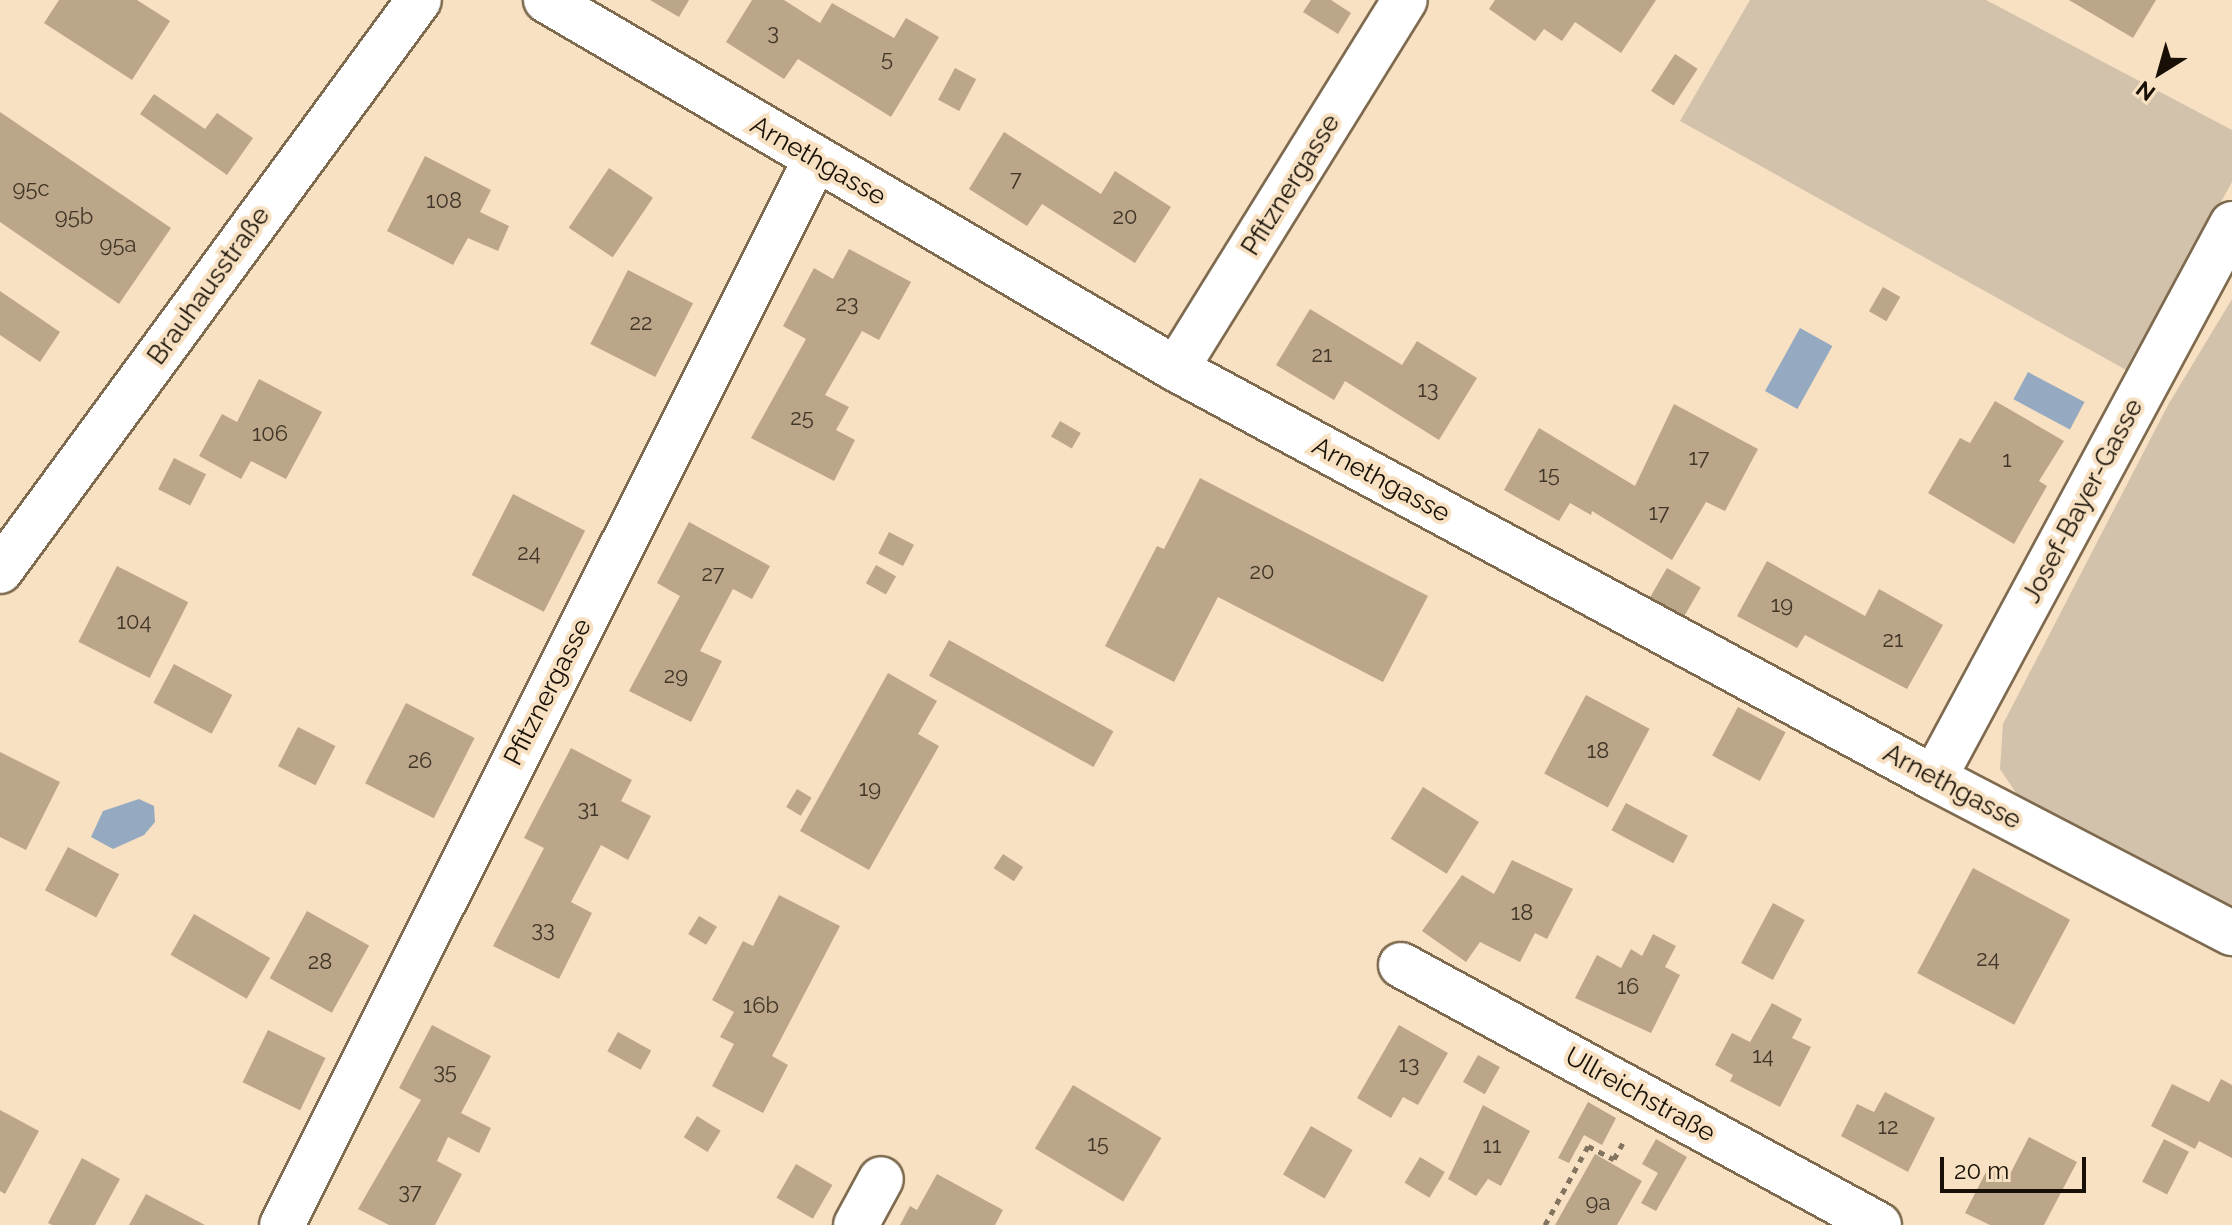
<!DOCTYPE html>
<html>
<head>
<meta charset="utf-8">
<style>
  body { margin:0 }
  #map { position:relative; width:2232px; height:1225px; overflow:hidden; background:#f7e1c2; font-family:Raleway,sans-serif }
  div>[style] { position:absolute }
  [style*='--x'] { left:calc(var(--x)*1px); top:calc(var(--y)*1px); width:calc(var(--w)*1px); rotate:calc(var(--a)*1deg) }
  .green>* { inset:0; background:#d3c2ab }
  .water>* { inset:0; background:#95a9c1; transform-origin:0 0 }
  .building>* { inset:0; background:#bca68a; transform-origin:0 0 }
  .path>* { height:5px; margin-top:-2.5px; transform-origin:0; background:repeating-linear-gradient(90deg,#837460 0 6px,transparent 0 12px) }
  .roads { filter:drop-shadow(2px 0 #7e6a4f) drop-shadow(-2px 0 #7e6a4f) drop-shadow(0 2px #7e6a4f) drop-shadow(0 -2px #7e6a4f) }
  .minor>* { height:44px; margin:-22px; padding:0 22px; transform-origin:22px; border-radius:22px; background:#fff }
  span { translate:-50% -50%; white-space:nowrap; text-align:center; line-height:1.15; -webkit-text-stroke:8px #f7e1c2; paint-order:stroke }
  .number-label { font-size:22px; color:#413627 }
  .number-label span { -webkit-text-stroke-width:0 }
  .street-label { font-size:26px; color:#181006 }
  .north { position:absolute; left:2120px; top:32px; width:80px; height:80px; -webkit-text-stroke:6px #f7e1c2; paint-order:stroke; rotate:217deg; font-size:22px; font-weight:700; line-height:32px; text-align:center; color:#181006 }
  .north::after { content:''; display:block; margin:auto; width:28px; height:36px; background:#181006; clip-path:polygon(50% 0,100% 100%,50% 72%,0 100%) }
  .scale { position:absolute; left:1940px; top:1157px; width:146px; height:36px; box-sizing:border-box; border:4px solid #181006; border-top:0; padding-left:10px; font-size:24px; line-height:28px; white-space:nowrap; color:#181006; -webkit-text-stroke:6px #f7e1c2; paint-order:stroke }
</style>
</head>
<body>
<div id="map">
  <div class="green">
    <i style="clip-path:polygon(1750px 0,1986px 0,2232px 130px,2232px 182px,2128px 371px,1680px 121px)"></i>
    <i style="clip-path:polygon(2232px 299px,2232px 910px,2020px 799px,2000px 769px,2003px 724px,2168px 405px)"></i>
  </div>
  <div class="water">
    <i style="left:1800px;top:328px;width:37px;height:72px;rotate:29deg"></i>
    <i style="left:2028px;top:372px;width:64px;height:31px;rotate:28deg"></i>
    <i style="clip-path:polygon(139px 799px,154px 806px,155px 822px,144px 835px,113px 849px,91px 837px,103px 811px)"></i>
  </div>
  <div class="building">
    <i style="clip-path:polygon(59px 0,137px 0,170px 21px,132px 80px,44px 23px)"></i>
    <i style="clip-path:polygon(650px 0,689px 0,679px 17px)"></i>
    <i style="clip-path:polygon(752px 0,784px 0,820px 23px,832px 3px,894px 38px,906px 18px,939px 37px,891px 117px,798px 59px,784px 79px,726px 42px)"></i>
    <i style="clip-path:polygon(1311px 0,1331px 0,1351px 13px,1338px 34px,1303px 12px)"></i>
    <i style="clip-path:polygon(1495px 0,1656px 0,1621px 53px,1575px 22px,1562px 41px,1544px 29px,1535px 41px,1489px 9px)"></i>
    <i style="clip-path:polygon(2069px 0,2156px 0,2133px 38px)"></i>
    <i style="left:1675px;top:54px;width:27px;height:44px;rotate:33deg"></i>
    <i style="left:955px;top:68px;width:24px;height:36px;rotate:28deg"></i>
    <i style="clip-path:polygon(154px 94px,205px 129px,217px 113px,253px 138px,227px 175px,140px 114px)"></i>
    <i style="clip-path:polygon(0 112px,171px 228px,119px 304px,0 222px)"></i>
    <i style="clip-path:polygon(1004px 132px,1101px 194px,1115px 171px,1171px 207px,1135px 263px,1042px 204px,1027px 226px,969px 189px)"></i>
    <i style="clip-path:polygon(425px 156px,491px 190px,480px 212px,509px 226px,498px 251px,468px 238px,453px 265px,387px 231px)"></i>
    <i style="left:609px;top:168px;width:53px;height:72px;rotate:34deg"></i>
    <i style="clip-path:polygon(849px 249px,911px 282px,879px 340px,862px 331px,825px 395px,849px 407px,836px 430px,855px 440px,834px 481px,751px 438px,806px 339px,783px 326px,814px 268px,833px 279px)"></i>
    <i style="left:628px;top:270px;width:73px;height:83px;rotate:27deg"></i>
    <i style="left:1883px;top:287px;width:20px;height:28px;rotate:30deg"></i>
    <i style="clip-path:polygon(0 291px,60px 332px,40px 362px,0 335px)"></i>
    <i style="clip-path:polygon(1310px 309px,1402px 365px,1417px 341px,1477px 378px,1439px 440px,1345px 381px,1334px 400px,1276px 365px)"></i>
    <i style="clip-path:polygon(259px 379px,322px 412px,286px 479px,251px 461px,241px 479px,199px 456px,222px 414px,237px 422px)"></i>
    <i style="clip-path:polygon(1995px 401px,2064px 441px,2039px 481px,2047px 486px,2014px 544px,1928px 493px,1960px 438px,1970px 443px)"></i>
    <i style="clip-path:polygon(1674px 404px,1758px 449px,1725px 511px,1706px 502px,1672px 560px,1592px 511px,1591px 515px,1570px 503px,1559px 521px,1504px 490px,1539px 428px,1635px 486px)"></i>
    <i style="left:1060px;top:421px;width:24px;height:18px;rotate:30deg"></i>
    <i style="left:174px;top:458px;width:36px;height:35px;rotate:27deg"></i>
    <i style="clip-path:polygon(1200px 478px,1428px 596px,1383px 682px,1218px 597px,1174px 682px,1105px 646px,1157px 546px,1164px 549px)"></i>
    <i style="left:513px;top:494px;width:81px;height:91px;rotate:27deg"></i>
    <i style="clip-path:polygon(689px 522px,770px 566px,752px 599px,733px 589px,700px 651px,722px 661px,691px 722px,629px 691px,680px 596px,657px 583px)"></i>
    <i style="left:889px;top:532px;width:28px;height:24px;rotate:27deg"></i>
    <i style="clip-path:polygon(1767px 561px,1865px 616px,1879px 589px,1943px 625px,1907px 689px,1805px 635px,1797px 648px,1737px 616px)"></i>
    <i style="left:876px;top:565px;width:23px;height:21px;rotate:29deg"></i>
    <i style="left:117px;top:566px;width:80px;height:85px;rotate:27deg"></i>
    <i style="left:1667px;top:568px;width:39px;height:37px;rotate:30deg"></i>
    <i style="left:949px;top:640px;width:188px;height:41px;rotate:29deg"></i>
    <i style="left:174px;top:664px;width:66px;height:44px;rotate:28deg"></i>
    <i style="clip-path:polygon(888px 673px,937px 701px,918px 734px,939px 746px,869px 870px,800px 831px)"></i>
    <i style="left:1586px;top:695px;width:72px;height:89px;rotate:28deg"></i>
    <i style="left:406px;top:703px;width:77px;height:90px;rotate:27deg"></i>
    <i style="left:1738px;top:707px;width:54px;height:55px;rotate:28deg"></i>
    <i style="left:298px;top:727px;width:42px;height:44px;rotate:27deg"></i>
    <i style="clip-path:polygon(571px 748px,632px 780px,621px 801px,651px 816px,628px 860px,601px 845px,571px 902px,592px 913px,559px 979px,493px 946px,544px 848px,524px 838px)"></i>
    <i style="clip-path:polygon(0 752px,60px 782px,26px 850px,0 837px)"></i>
    <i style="left:1423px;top:787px;width:66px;height:61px;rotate:32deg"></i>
    <i style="left:797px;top:789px;width:17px;height:21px;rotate:31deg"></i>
    <i style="left:1626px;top:803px;width:70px;height:31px;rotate:28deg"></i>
    <i style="left:68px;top:847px;width:58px;height:49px;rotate:28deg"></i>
    <i style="left:1003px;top:854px;width:24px;height:17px;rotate:33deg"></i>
    <i style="clip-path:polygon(1512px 860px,1573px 889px,1547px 939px,1535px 933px,1520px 962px,1480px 942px,1466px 962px,1422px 931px,1462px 875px,1494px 894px)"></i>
    <i style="left:1973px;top:868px;width:110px;height:119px;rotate:28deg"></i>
    <i style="clip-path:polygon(779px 895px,840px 926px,772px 1056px,788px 1065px,763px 1113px,712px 1086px,734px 1044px,720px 1037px,734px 1012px,712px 1000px,743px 941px,753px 946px)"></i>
    <i style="left:1773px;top:903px;width:36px;height:68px;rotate:28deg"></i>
    <i style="left:307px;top:911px;width:71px;height:77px;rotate:29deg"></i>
    <i style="left:194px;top:914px;width:88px;height:47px;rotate:30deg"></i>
    <i style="left:699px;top:916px;width:21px;height:21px;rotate:31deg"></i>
    <i style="clip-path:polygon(1653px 934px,1676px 946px,1665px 967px,1680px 975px,1651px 1033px,1575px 998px,1597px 955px,1621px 968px,1631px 949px,1642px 956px)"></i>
    <i style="clip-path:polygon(1772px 1003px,1802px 1019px,1792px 1038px,1811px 1047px,1780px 1107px,1730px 1081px,1733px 1075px,1715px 1065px,1732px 1033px,1750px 1042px)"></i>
    <i style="clip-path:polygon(432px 1025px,491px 1056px,461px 1113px,491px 1128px,479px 1153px,448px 1137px,437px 1161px,462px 1174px,435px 1225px,389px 1225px,358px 1209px,421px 1100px,399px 1088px)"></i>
    <i style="clip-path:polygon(1399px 1025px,1448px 1053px,1418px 1105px,1403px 1097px,1391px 1118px,1357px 1098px)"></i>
    <i style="left:268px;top:1030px;width:64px;height:58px;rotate:26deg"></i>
    <i style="left:618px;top:1032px;width:38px;height:22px;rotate:29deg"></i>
    <i style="left:1478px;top:1055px;width:25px;height:31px;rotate:29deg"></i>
    <i style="clip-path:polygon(2221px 1079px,2232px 1085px,2232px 1158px,2199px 1141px,2195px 1149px,2151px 1126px,2172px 1084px,2209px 1102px)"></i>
    <i style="left:1073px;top:1085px;width:103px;height:74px;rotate:31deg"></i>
    <i style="clip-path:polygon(1885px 1092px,1935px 1118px,1908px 1172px,1841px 1136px,1857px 1104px,1874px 1112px)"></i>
    <i style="clip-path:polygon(1588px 1102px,1616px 1118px,1602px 1145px,1584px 1135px,1569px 1163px,1558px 1158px)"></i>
    <i style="clip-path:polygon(1483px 1105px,1530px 1131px,1501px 1186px,1488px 1179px,1476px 1196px,1448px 1179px)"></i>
    <i style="clip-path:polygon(0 1110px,39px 1131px,5px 1194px,0 1191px)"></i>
    <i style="left:697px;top:1116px;width:28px;height:25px;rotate:32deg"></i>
    <i style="left:1311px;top:1126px;width:48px;height:56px;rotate:30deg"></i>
    <i style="clip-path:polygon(2029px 1137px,2077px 1162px,2044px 1225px,1990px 1225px,1965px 1213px,1988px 1168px,2008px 1178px)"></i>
    <i style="clip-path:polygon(1656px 1139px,1687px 1157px,1656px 1211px,1641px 1203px,1658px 1173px,1642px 1164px)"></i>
    <i style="left:2164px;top:1139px;width:28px;height:48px;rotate:27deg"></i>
    <i style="clip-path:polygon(1595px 1154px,1642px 1181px,1617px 1225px,1555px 1225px)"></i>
    <i style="left:1420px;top:1157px;width:29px;height:30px;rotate:31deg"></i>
    <i style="clip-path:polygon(82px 1158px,120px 1179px,95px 1225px,52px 1225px,48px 1223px)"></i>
    <i style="left:796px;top:1164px;width:42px;height:39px;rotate:30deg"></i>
    <i style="clip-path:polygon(937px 1174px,1003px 1210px,995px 1225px,900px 1225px,910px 1206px,917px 1210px)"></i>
    <i style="clip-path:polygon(146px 1194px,205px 1225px,129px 1225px)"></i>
  </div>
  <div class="path">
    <i style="--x:1545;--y:1225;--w:90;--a:-61.4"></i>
    <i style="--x:1588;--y:1146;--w:29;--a:27"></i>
    <i style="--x:1614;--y:1159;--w:23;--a:-61"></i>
  </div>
  <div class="roads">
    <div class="minor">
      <i style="--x:546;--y:0;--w:730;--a:30.36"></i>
      <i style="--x:1176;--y:369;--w:861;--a:28.35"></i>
      <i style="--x:1934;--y:778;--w:336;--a:27.5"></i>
      <i style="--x:1176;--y:369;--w:434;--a:-58.2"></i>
      <i style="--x:0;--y:571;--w:708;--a:-53.73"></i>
      <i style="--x:1934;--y:778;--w:629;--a:-61.72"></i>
      <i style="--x:1401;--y:965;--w:544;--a:28.54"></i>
      <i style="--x:282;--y:1225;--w:1191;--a:-63.41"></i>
      <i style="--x:856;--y:1225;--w:52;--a:-61.5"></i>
    </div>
  </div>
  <div class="number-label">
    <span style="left:773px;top:33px">3</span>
    <span style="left:887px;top:59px">5</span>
    <span style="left:1016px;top:179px">7</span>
    <span style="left:31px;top:189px">95c</span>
    <span style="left:444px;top:201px">108</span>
    <span style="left:74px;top:217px">95b</span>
    <span style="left:1125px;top:217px">20</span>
    <span style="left:118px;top:245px">95a</span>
    <span style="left:847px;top:304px">23</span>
    <span style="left:641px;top:323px">22</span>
    <span style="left:1322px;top:355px">21</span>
    <span style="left:1428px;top:390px">13</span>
    <span style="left:802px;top:418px">25</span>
    <span style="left:270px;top:434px">106</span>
    <span style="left:1699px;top:458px">17</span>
    <span style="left:2007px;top:460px">1</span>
    <span style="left:1549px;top:475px">15</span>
    <span style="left:1659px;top:513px">17</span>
    <span style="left:529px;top:553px">24</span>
    <span style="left:1262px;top:572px">20</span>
    <span style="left:713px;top:574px">27</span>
    <span style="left:1782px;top:605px">19</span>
    <span style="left:134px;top:622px">104</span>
    <span style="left:1893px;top:640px">21</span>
    <span style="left:676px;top:676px">29</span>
    <span style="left:1598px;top:751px">18</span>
    <span style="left:420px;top:761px">26</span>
    <span style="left:870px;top:789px">19</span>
    <span style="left:588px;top:809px">31</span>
    <span style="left:1522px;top:913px">18</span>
    <span style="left:543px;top:930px">33</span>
    <span style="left:1988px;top:959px">24</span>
    <span style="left:320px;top:962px">28</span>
    <span style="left:1628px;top:987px">16</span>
    <span style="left:761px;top:1006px">16b</span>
    <span style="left:1763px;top:1056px">14</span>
    <span style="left:1409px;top:1065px">13</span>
    <span style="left:445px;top:1072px">35</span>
    <span style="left:1888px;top:1127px">12</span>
    <span style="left:1098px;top:1144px">15</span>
    <span style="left:1492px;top:1146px">11</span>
    <span style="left:410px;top:1192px">37</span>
    <span style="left:1598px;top:1203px">9a</span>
  </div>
  <div class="street-label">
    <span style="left:818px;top:161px;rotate:30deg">Arnethgasse</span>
    <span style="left:1291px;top:185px;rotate:-58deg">Pfitznergasse</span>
    <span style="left:209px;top:286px;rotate:-54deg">Brauhausstraße</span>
    <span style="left:1381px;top:480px;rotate:28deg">Arnethgasse</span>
    <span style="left:2083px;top:501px;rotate:-62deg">Josef-Bayer-Gasse</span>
    <span style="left:548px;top:692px;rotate:-63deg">Pfitznergasse</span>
    <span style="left:1952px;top:787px;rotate:28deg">Arnethgasse</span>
    <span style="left:1640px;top:1095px;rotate:29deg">Ullreichstraße</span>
  </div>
  <div class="north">N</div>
  <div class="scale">20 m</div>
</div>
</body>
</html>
